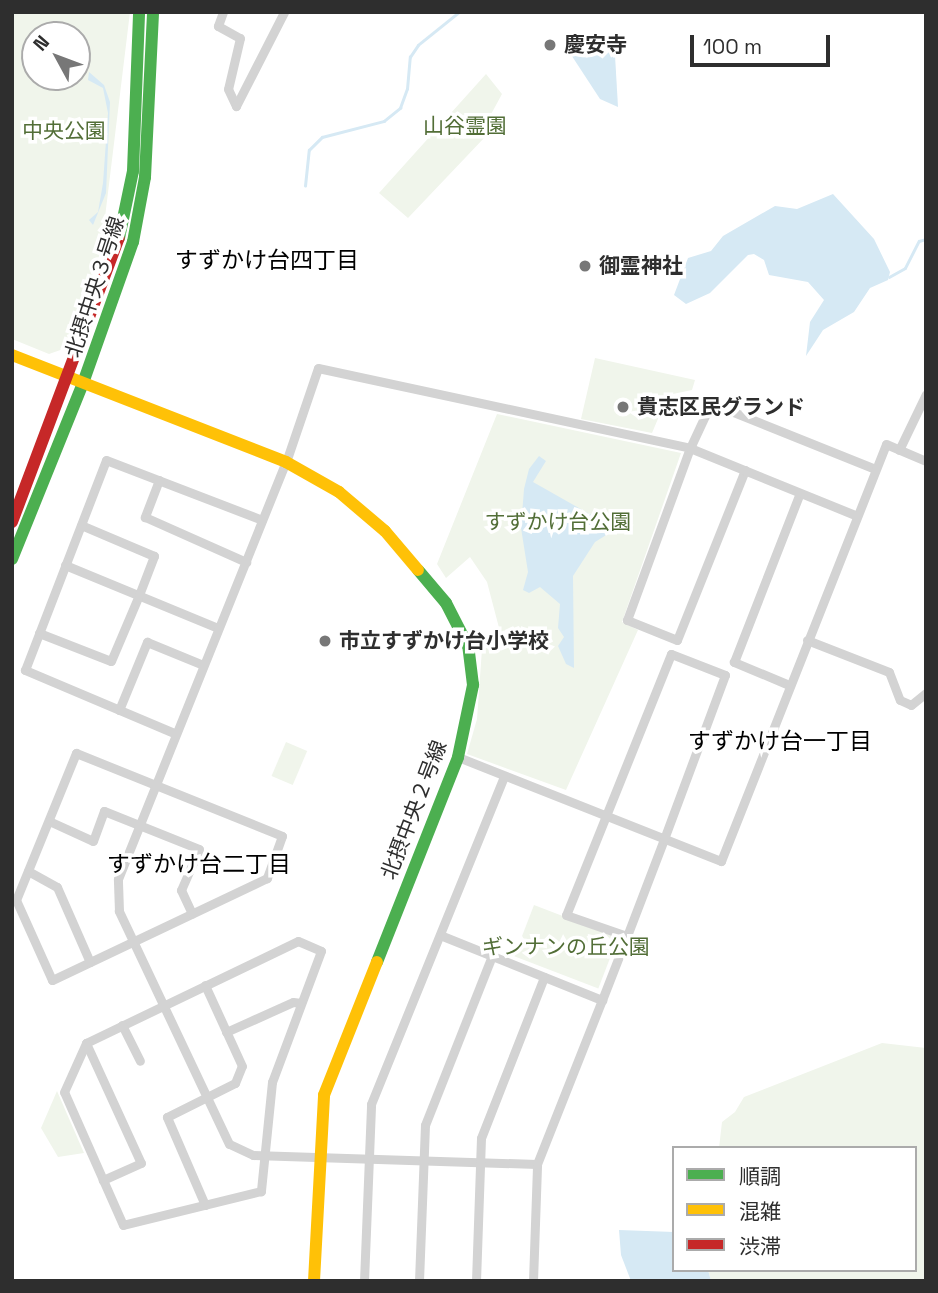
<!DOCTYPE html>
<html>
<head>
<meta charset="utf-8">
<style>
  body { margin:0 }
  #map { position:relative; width:938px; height:1293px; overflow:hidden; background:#fff; font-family:"Space Grotesk","Noto Sans JP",sans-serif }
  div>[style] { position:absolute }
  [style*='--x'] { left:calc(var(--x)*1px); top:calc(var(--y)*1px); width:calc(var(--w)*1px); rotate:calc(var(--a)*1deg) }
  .green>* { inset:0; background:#f0f5eb; transform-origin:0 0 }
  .water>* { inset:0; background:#d6e9f4 }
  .stream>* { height:2.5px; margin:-1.25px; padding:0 1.25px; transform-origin:1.25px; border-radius:1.25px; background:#d6e9f4 }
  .street>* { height:9px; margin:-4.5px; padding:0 4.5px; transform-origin:4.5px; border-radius:4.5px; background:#d3d3d3 }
  .fast>* { height:12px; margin:-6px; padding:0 6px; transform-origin:6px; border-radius:6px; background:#4caf50 }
  .slow>* { height:12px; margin:-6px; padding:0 6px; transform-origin:6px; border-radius:6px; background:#ffc107 }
  .jam>* { height:12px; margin:-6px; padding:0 6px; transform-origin:6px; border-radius:6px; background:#c62828 }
  .dots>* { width:19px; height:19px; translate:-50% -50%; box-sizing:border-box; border:4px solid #fff; border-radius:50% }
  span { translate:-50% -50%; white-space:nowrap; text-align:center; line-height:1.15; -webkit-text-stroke:7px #fff; paint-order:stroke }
  .poi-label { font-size:21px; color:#2e2e2e; font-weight:700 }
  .left { translate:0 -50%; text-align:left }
  .park-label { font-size:21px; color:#526e37 }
  .street-label { font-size:21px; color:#2e2e2e }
  .neighbourhood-label { font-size:23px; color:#000 }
  .frame { position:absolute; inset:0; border:14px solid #2e2e2e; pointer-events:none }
  .legend { position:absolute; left:672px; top:1146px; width:245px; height:126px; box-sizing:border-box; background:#fff; border:2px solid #ababab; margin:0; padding:9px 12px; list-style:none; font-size:21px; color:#2e2e2e }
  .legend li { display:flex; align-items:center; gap:14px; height:35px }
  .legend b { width:35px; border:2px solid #ababab }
  .north { position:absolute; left:21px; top:21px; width:70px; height:70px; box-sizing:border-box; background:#fff; border:2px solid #ababab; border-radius:50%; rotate:311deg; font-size:19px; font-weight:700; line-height:28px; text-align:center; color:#2e2e2e }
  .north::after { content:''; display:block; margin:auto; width:24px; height:32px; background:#777; clip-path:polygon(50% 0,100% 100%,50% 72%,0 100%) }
  .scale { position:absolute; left:690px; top:35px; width:140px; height:32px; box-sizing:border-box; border:4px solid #2e2e2e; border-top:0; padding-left:9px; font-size:21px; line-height:24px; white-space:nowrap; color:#2e2e2e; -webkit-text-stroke:5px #fff; paint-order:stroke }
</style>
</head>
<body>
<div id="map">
  <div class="green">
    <i style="clip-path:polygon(evenodd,12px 12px,130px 12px,101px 250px,69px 347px,49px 354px,12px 339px,12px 12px,35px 35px,77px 35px,77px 77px,35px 77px,35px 35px)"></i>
    <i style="clip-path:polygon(486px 74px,502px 94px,489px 118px,485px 137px,408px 218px,379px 193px)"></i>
    <i style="clip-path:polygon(595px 358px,695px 380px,692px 390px,668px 395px,652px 433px,581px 419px)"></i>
    <i style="clip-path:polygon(497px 414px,681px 453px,622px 622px,638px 630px,566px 790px,467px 754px,477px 719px,482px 649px,503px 643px,487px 582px,470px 557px,446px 578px,437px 564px)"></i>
    <i style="left:286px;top:742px;width:23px;height:37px;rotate:23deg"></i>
    <i style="left:534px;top:905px;width:90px;height:55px;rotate:21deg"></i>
    <i style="clip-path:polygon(882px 1043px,926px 1048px,926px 1281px,711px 1281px,708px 1270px,915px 1270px,915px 1148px,719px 1148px,722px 1122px,735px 1112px,744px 1097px)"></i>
    <i style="clip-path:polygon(57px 1091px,84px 1153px,58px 1157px,41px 1128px)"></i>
  </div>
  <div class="water">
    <i style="clip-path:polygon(566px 36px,614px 38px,618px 107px,600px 99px,566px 47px)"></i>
    <i style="clip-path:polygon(89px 72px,104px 85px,110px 102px,106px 193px,93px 225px,89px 220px,98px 212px,103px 183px,108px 113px,103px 88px,88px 80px)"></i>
    <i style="clip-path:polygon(833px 194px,874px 239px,890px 272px,888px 280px,870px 288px,854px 312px,823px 330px,806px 356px,810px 322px,824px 300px,808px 282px,769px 275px,764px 260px,754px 254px,748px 255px,710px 293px,686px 304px,674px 295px,688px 258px,711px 251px,723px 236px,775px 206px,797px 209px)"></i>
    <i style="clip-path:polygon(539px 456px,546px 461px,533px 482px,616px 529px,595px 542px,573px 576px,574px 668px,566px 664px,558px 646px,564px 637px,558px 628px,560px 604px,540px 587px,529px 593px,523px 590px,528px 572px,521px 528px,524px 489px,529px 469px)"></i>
    <i style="clip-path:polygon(619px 1230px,674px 1232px,674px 1270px,708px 1270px,711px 1281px,631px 1281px,621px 1255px)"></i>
  </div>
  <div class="stream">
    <i style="--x:305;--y:186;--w:36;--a:-84"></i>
    <i style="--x:309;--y:150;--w:18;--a:-45"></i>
    <i style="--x:322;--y:137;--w:64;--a:-14.5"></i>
    <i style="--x:384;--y:121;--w:21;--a:-39"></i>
    <i style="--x:400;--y:108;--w:20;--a:-70"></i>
    <i style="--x:407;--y:89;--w:32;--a:-85"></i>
    <i style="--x:410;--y:57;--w:14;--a:-56"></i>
    <i style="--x:418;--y:45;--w:53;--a:-38.8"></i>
    <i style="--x:889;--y:277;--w:18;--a:-29"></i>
    <i style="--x:905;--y:268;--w:30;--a:-63"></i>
    <i style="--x:919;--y:241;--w:7;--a:-16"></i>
  </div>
  <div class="street">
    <i style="--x:223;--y:12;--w:15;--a:110"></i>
    <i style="--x:218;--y:26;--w:25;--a:29"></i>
    <i style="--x:240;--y:38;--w:52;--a:103.2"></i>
    <i style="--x:228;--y:89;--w:19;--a:65"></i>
    <i style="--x:236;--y:106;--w:106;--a:-62.9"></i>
    <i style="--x:899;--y:450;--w:62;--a:-64.3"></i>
    <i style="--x:745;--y:470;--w:183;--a:111.8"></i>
    <i style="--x:677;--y:640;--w:54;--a:-158.2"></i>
    <i style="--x:627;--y:620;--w:183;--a:-69.9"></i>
    <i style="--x:690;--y:448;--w:50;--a:-65"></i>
    <i style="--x:711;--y:403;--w:177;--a:21.9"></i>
    <i style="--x:159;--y:480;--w:40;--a:111"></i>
    <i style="--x:145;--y:517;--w:111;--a:24"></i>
    <i style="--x:65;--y:565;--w:165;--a:22.4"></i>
    <i style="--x:39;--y:633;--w:77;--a:21.3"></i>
    <i style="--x:111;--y:661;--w:72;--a:-67"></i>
    <i style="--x:139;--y:595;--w:42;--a:-69"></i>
    <i style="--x:154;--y:556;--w:79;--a:-157"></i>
    <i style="--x:807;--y:640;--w:88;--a:21.3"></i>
    <i style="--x:889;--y:672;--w:30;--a:69"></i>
    <i style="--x:900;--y:700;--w:12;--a:24"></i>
    <i style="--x:911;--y:705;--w:19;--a:-39"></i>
    <i style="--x:789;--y:685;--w:60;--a:-157.3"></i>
    <i style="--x:734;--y:662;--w:181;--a:-68.7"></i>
    <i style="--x:119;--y:710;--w:74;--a:-67.6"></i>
    <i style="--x:147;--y:642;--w:61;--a:22.3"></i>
    <i style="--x:174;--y:733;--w:162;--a:-157.1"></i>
    <i style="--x:25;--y:670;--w:225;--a:-68.9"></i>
    <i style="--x:106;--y:460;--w:167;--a:21"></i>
    <i style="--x:76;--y:753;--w:222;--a:21.9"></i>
    <i style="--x:282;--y:836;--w:45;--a:109.7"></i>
    <i style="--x:267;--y:878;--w:238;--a:154.6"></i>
    <i style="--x:52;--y:980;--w:88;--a:-114.2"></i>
    <i style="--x:16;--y:900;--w:159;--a:-67.8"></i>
    <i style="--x:458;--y:757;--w:283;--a:21.6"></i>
    <i style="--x:721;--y:861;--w:448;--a:-68.4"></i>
    <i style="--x:886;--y:444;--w:43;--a:23"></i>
    <i style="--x:49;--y:821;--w:48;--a:24.4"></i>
    <i style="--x:93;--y:841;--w:32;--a:-70"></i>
    <i style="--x:104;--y:811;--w:102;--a:21.8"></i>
    <i style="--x:199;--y:849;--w:45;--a:113.7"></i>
    <i style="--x:181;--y:890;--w:26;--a:65"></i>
    <i style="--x:28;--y:871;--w:33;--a:29"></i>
    <i style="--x:57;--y:887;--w:82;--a:66.3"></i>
    <i style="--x:440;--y:935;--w:175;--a:21.9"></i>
    <i style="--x:298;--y:941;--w:25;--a:23"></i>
    <i style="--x:321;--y:951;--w:140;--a:110.5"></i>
    <i style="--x:272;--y:1082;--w:110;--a:95.8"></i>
    <i style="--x:261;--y:1191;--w:142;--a:166.2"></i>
    <i style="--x:123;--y:1225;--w:145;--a:-113.9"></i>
    <i style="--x:64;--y:1092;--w:54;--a:-65.8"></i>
    <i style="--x:86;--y:1043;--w:235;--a:-25.7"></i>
    <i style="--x:122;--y:1025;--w:40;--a:63.4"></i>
    <i style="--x:226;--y:1032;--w:73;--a:-24.1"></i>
    <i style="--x:293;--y:1002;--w:8;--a:7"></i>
    <i style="--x:86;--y:1043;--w:132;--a:65.4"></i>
    <i style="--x:141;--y:1163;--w:42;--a:155.9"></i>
    <i style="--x:537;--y:1164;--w:284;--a:-178.2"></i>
    <i style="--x:253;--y:1155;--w:26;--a:-155"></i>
    <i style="--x:229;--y:1144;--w:258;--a:-115.3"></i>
    <i style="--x:119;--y:911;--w:32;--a:-92"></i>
    <i style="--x:118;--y:879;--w:450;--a:-68.1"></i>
    <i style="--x:286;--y:462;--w:99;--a:-71.2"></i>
    <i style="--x:318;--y:368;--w:381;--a:12.1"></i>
    <i style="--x:690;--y:448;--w:178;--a:22.1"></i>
    <i style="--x:205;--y:1205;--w:96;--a:-113.4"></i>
    <i style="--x:167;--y:1117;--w:76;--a:-26.6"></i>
    <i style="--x:235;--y:1083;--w:18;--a:-68"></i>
    <i style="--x:242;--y:1066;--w:89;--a:-114.6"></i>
    <i style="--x:364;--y:1281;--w:177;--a:-87.7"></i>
    <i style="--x:371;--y:1104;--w:354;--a:-67.9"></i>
    <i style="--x:419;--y:1281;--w:156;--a:-87.8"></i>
    <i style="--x:425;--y:1125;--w:182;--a:-68.4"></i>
    <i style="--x:476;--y:1281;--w:143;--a:-88"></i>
    <i style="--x:481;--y:1138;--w:173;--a:-68.6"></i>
    <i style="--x:533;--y:1281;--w:117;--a:-88"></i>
    <i style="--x:537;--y:1164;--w:176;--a:-68.4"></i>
    <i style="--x:602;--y:1000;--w:69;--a:-68.7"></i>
    <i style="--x:627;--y:936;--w:104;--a:-69.1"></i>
    <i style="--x:664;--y:839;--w:175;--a:-69.6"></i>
    <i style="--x:725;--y:675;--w:58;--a:-158.7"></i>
    <i style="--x:671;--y:654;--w:281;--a:111.9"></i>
    <i style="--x:566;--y:915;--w:65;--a:19"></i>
  </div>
  <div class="fast">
    <i style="--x:119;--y:238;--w:68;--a:-78.2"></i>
    <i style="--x:133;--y:171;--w:159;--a:-87.8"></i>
    <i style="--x:12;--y:559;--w:190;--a:-68"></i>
    <i style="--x:83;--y:383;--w:150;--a:-70.5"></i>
    <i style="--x:133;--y:242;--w:66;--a:-79.5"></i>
    <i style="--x:145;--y:177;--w:165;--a:-87.2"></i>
    <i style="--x:377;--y:962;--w:220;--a:-68.4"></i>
    <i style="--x:458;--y:757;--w:74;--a:-78.2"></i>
    <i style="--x:473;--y:685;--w:39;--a:-97"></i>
    <i style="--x:468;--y:646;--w:48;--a:-117.1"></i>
    <i style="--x:446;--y:603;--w:43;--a:-130.3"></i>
  </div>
  <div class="slow">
    <i style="--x:12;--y:355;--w:294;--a:21.3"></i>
    <i style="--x:286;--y:462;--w:61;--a:29.5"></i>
    <i style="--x:339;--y:492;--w:60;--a:40.3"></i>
    <i style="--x:385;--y:531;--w:51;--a:49.8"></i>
    <i style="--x:314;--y:1281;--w:186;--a:-86.9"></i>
    <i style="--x:324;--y:1095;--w:143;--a:-68.3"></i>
  </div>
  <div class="jam">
    <i style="--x:12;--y:522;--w:303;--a:-69.4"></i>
  </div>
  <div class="dots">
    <i style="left:550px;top:45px;background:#777"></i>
    <i style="left:585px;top:266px;background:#777"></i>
    <i style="left:623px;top:407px;background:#777"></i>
    <i style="left:325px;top:641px;background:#777"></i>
  </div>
  <div class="poi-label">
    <span class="left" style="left:564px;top:45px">慶安寺</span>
    <span class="left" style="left:599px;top:266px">御霊神社</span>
    <span class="left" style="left:637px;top:407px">貴志区民グランド</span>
    <span class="left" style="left:339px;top:641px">市立すずかけ台小学校</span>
  </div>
  <div class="park-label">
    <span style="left:465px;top:126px">山谷霊園</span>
    <span style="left:64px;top:131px">中央公園</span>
    <span style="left:558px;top:522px">すずかけ台公園</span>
    <span style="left:566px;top:947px">ギンナンの丘公園</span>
  </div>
  <div class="street-label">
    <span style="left:95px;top:287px;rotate:-72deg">北摂中央３号線</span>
    <span style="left:414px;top:810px;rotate:-69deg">北摂中央２号線</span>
  </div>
  <div class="neighbourhood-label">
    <span style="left:267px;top:260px">すずかけ台四丁目</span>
    <span style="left:780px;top:741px">すずかけ台一丁目</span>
    <span style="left:199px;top:864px">すずかけ台二丁目</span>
  </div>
  <div class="frame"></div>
  <ul class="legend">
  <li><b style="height:9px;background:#4caf50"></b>順調</li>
  <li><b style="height:9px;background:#ffc107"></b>混雑</li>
  <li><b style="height:9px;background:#c62828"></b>渋滞</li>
  </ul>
  <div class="north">N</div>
  <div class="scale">100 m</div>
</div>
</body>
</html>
